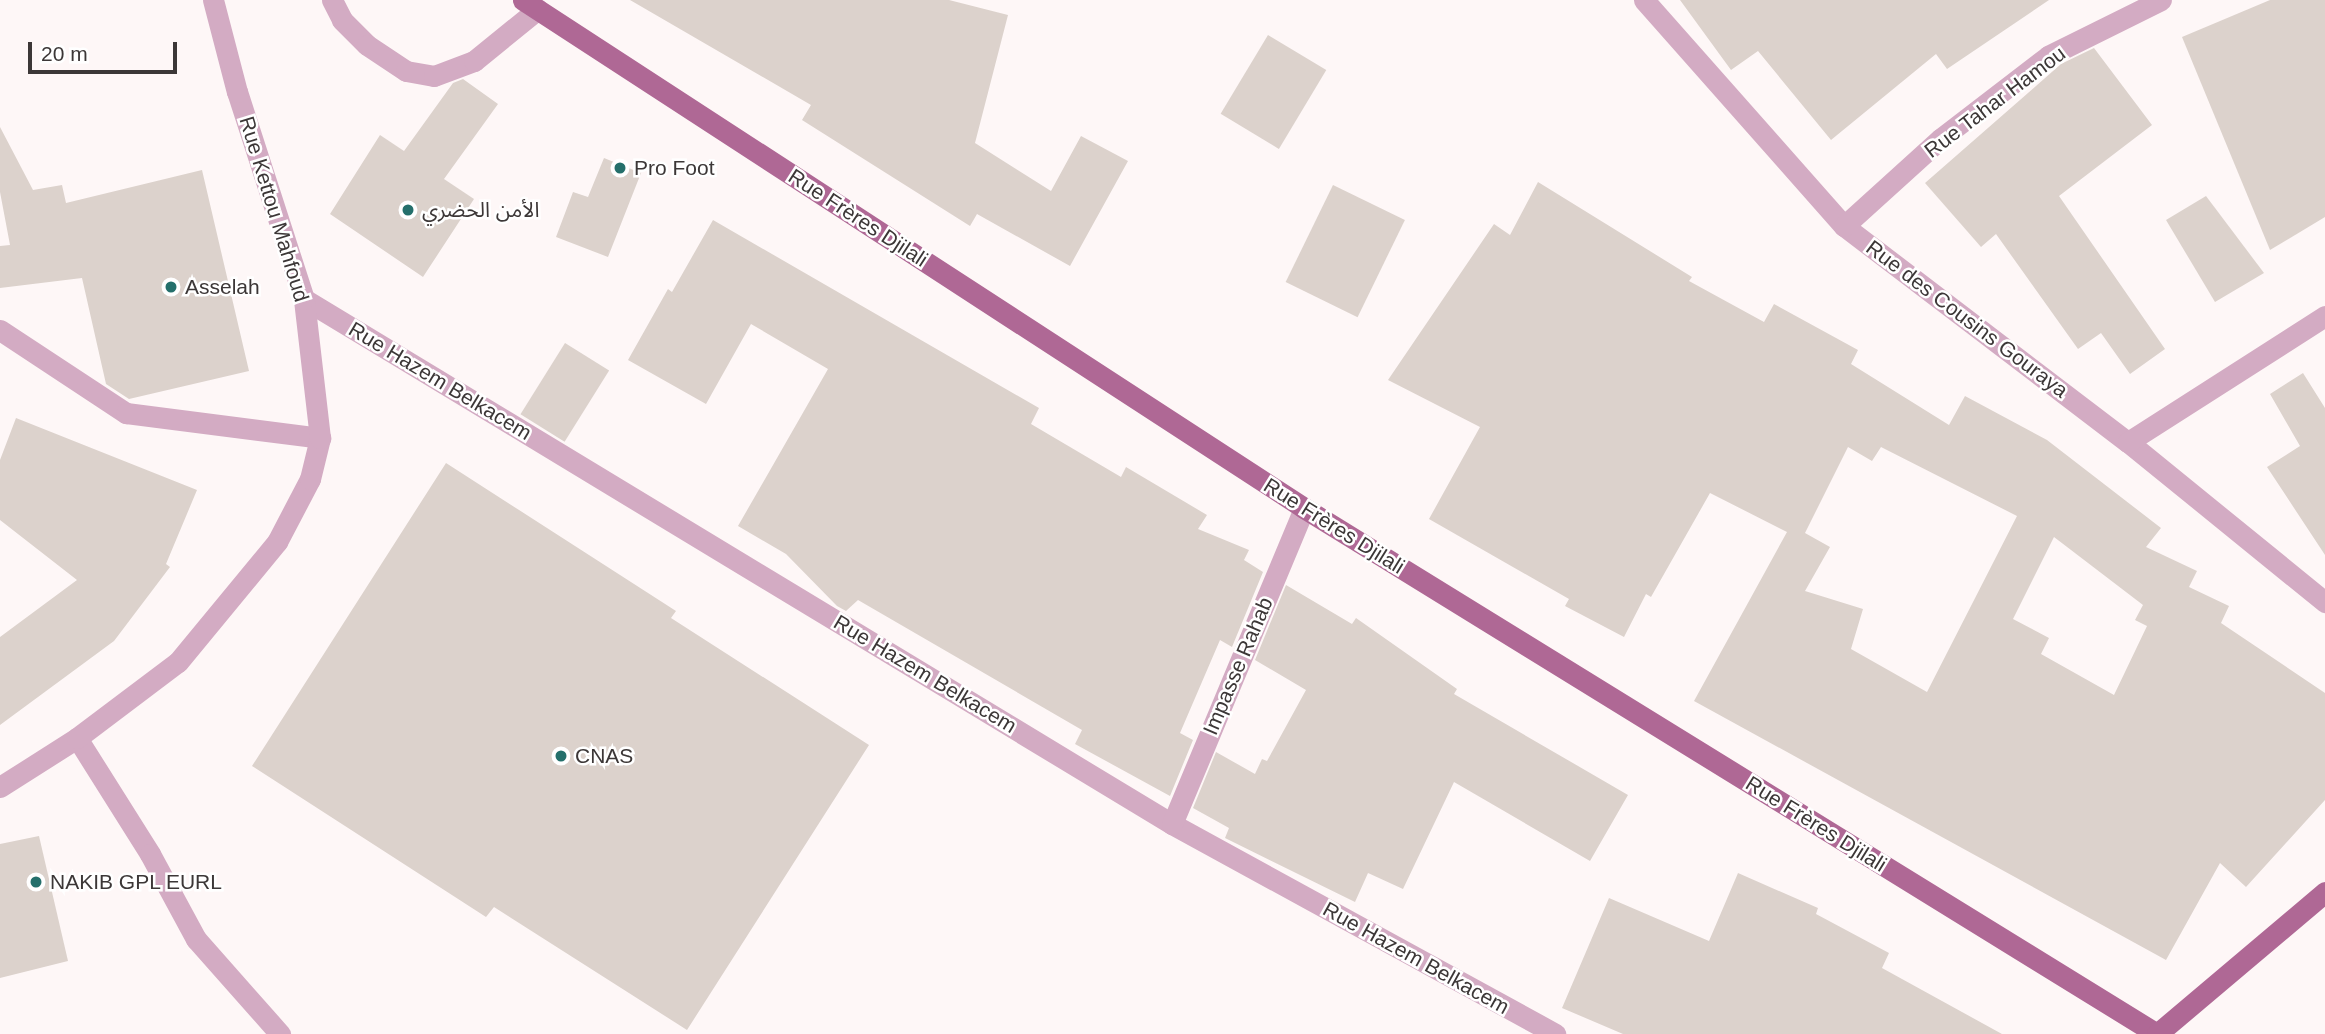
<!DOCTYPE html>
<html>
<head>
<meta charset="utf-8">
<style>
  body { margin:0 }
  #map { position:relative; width:2325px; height:1034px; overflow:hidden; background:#fef7f7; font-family:Arial,"Noto Sans Arabic",sans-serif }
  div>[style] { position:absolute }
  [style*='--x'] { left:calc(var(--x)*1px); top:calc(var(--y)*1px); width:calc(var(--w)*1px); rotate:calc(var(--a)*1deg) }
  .building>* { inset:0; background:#dcd2cc; transform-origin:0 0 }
  .minor>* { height:21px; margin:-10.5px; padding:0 10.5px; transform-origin:10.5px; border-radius:10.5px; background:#d3abc3 }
  .major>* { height:21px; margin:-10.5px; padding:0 10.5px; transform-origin:10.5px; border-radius:10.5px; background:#af6895 }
  .dots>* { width:19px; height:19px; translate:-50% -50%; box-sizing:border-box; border:4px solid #fff; border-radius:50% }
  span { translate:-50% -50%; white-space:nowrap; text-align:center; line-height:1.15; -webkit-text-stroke:5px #fff; paint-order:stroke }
  .street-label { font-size:21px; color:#3c3737 }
  .poi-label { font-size:21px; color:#3c3737 }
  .left { translate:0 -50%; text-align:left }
  .scale { position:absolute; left:28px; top:42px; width:149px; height:32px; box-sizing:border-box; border:4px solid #3c3737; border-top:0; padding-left:9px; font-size:21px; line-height:24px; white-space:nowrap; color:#3c3737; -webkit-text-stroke:5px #fff; paint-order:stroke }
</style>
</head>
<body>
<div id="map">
  <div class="building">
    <i style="clip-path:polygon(630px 0,949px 0,1008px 15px,975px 143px,1051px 191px,1081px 136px,1128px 161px,1070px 266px,977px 214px,970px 226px,802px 120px,811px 105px)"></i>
    <i style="clip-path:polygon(1680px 0,2049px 0,1947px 69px,1936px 54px,1831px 140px,1758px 51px,1731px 70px)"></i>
    <i style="clip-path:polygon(2270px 0,2325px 0,2325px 217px,2270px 250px,2182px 37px)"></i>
    <i style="left:1268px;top:35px;width:68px;height:92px;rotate:31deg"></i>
    <i style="clip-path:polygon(2094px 48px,2152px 125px,2059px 196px,2165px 349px,2130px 374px,2101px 333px,2078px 349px,1996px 234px,1981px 247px,1925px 183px,2061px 64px)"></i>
    <i style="clip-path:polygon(463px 79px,498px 104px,444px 179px,474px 199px,423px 277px,330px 214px,380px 135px,404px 151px,453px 83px)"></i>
    <i style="clip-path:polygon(0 127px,33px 190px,62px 185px,66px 203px,202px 170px,249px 371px,129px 399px,106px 384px,82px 278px,0 288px,0 246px,10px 245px,0 192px)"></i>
    <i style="clip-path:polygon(604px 158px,641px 173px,608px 257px,556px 237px,573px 192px,588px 197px)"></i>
    <i style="clip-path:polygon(evenodd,1538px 182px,1692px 277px,1689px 281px,1764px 322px,1774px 304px,1858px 350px,1851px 364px,1949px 425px,1965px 396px,2047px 440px,2161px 528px,2146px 547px,2197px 571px,2189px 587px,2229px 606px,2221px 623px,2325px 693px,2325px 800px,2246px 887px,2220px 863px,2166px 960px,1694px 701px,1787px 532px,1710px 493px,1651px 597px,1646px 594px,1624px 637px,1565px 606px,1569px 599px,1429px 519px,1480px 427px,1388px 380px,1494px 224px,1510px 235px,1538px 182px,1848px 447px,1872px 461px,1881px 447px,2017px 516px,1927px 692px,1851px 649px,1863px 609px,1805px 591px,1830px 547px,1805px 533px,1848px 447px,1538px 182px,2054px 537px,2143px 605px,2135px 620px,2147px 626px,2114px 695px,2041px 654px,2049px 638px,2013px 619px,2054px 537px)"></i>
    <i style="left:1333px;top:185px;width:80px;height:108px;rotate:26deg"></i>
    <i style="clip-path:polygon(2206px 196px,2264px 273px,2215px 302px,2166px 220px)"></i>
    <i style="clip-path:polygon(713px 220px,1039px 408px,1031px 424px,1121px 477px,1126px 467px,1207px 515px,1198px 529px,1249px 550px,1244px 560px,1263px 572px,1232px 647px,1220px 640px,1180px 733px,1193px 740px,1170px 796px,1075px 744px,1082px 730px,858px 600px,846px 611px,837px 606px,786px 554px,738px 526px,828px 369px,751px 324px,706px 404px,628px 360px,668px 289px,672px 292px)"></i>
    <i style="left:565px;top:343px;width:52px;height:84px;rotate:32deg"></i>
    <i style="clip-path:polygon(2303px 373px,2325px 408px,2325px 555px,2267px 467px,2300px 446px,2270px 394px)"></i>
    <i style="clip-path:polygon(16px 418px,197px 490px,166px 564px,170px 567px,114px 641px,0 725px,0 637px,77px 580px,0 520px,0 460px)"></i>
    <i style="clip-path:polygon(446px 463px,676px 611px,671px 618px,869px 745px,687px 1030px,494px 907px,486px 917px,252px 766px)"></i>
    <i style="clip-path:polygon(1286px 585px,1352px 624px,1356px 618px,1457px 689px,1454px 694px,1628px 795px,1590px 861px,1454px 782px,1403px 889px,1368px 873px,1355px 902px,1225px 838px,1229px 828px,1193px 808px,1216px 752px,1255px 774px,1262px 759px,1267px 761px,1306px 690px,1255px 660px)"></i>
    <i style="clip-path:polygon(39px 836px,68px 961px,0 978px,0 844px)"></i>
    <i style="clip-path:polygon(1738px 873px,1818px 908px,1816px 914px,1889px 953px,1882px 968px,2002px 1034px,1623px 1034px,1562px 1008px,1609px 898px,1709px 941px)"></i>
  </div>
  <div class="minor">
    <i style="--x:332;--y:0;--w:22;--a:63"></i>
    <i style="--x:342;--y:20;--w:35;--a:45"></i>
    <i style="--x:367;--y:45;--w:47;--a:33.7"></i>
    <i style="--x:406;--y:71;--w:28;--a:10"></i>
    <i style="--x:434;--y:76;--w:43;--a:-20.6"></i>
    <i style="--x:474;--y:61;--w:82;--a:-39.1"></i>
    <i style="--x:1644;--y:0;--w:302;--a:48.5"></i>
    <i style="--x:1844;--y:226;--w:357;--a:37.3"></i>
    <i style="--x:2128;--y:442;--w:254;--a:39.1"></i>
    <i style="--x:1844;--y:226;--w:130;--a:-42.2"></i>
    <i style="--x:1940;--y:139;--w:136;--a:-37.5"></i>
    <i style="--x:2048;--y:56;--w:126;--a:-26.4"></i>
    <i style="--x:304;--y:299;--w:1014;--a:31.17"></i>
    <i style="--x:1172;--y:824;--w:437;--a:28.7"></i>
    <i style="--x:0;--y:330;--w:151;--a:33.4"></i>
    <i style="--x:126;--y:413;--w:196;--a:7.3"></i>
    <i style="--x:2128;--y:442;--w:234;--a:-32.6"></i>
    <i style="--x:77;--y:738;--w:137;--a:57.8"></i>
    <i style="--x:150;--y:854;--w:97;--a:61.6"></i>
    <i style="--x:196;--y:939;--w:127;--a:48.5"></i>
    <i style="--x:0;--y:787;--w:91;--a:-32.5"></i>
    <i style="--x:77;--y:738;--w:126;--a:-37"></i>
    <i style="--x:178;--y:662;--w:156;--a:-50.5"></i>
    <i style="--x:277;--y:542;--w:71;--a:-62.4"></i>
    <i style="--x:310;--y:479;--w:42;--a:-76.3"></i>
    <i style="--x:320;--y:438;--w:140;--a:-96.6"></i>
    <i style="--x:304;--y:299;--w:218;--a:-107.9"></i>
    <i style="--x:237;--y:92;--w:95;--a:-104.6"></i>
    <i style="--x:1172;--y:824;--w:342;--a:-67.3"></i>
  </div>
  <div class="major">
    <i style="--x:523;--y:0;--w:932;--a:33.04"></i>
    <i style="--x:1304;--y:508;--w:1002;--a:31.66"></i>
    <i style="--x:2157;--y:1034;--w:220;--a:-40.2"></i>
  </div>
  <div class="dots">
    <i style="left:620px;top:168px;background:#246f6b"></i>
    <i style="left:408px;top:210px;background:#246f6b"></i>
    <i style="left:171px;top:287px;background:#246f6b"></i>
    <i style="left:561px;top:756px;background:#246f6b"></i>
    <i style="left:36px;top:882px;background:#246f6b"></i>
  </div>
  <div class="street-label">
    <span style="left:1995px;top:102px;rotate:-37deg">Rue Tahar Hamou</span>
    <span style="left:274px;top:209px;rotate:73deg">Rue Kettou Mahfoud</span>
    <span style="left:858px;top:218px;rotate:33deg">Rue Frères Djilali</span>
    <span style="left:1967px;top:319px;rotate:37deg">Rue des Cousins Gouraya</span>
    <span style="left:440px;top:381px;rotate:31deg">Rue Hazem Belkacem</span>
    <span style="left:1334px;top:526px;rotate:32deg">Rue Frères Djilali</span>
    <span style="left:1238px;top:666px;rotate:-67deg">Impasse Rahab</span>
    <span style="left:925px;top:674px;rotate:31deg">Rue Hazem Belkacem</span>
    <span style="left:1816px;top:824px;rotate:32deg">Rue Frères Djilali</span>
    <span style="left:1416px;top:958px;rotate:29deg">Rue Hazem Belkacem</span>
  </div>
  <div class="poi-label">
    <span class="left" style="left:634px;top:168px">Pro Foot</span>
    <span class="left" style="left:422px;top:210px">الأمن الحضري</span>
    <span class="left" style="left:185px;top:287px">Asselah</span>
    <span class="left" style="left:575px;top:756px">CNAS</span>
    <span class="left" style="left:50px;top:882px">NAKIB GPL EURL</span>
  </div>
  <div class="scale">20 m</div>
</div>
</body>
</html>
